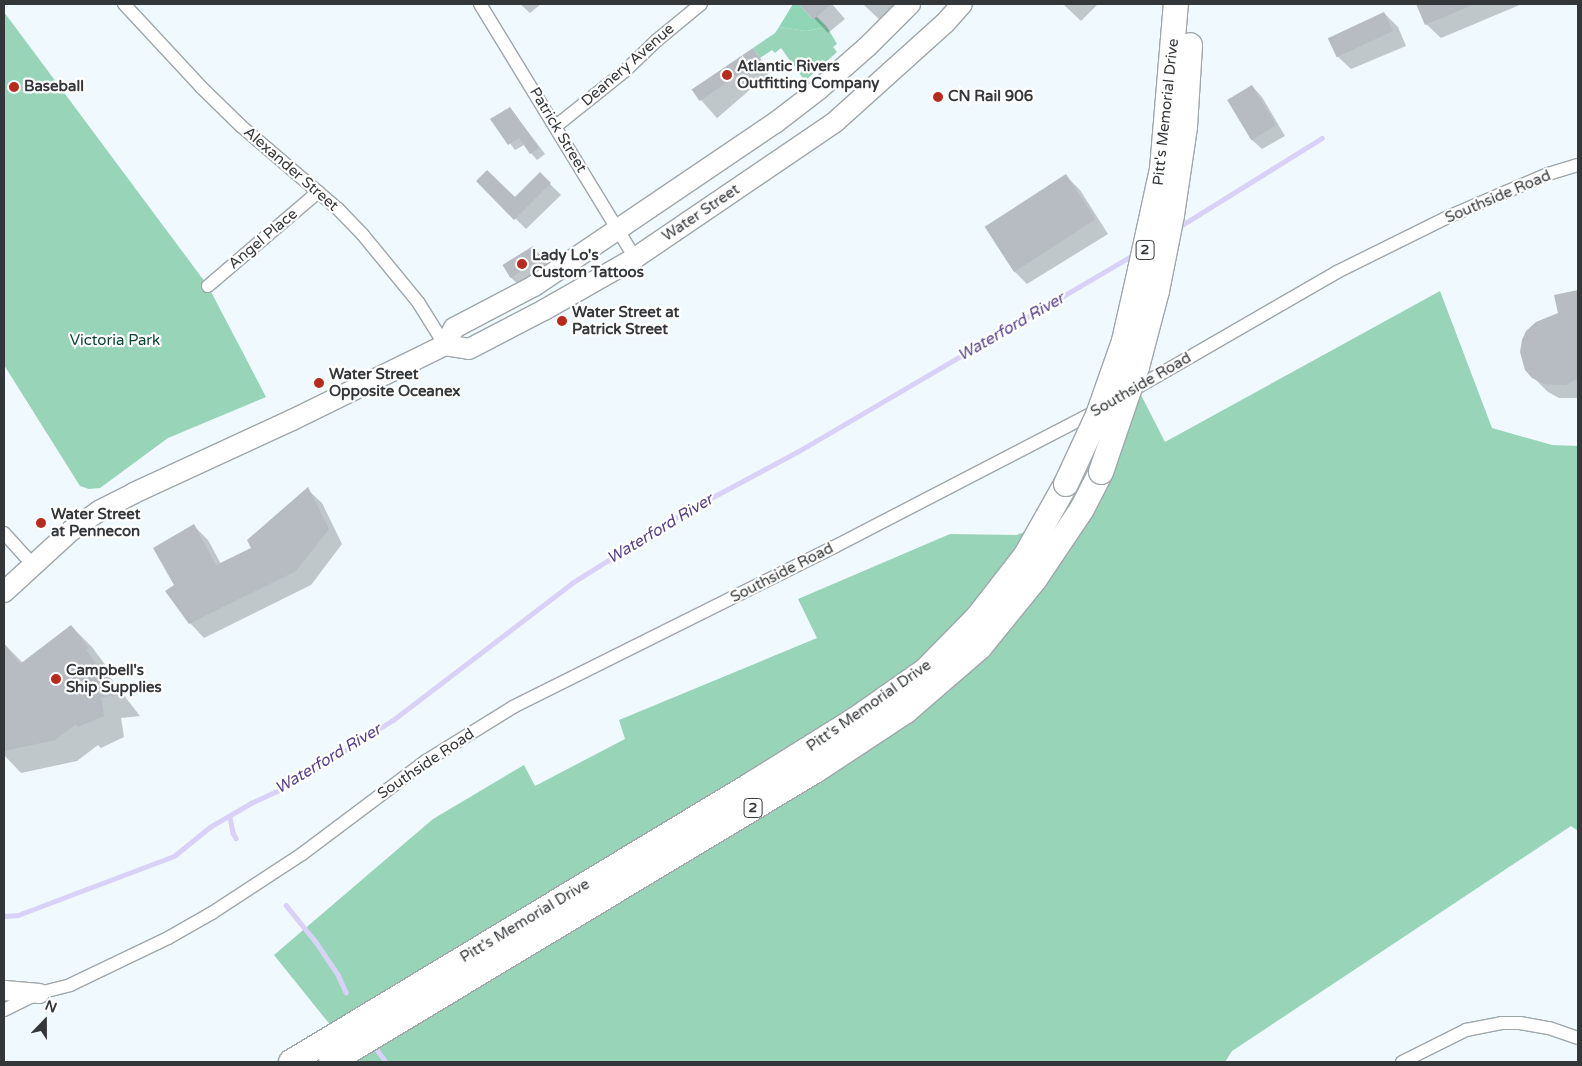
<!DOCTYPE html>
<html>
<head>
<meta charset="utf-8">
<style>
  body { margin:0 }
  #map { position:relative; width:1582px; height:1066px; overflow:hidden; background:#f0f9fd; font-family:"Varela Round",sans-serif }
  div>[style] { position:absolute }
  [style*='--x'] { left:calc(var(--x)*1px); top:calc(var(--y)*1px); width:calc(var(--w)*1px); rotate:calc(var(--a)*1deg) }
  .green>* { inset:0; background:#98d4b8 }
  .forest>* { inset:0; background:#8ed6b6 }
  .shadow>* { inset:0; background:#0003; transform-origin:0 0 }
  .stream>* { height:4.5px; margin:-2.25px; padding:0 2.25px; transform-origin:2.25px; border-radius:2.25px; background:#d9d2f8 }
  .building>* { inset:0; background:#b7bbc2; transform-origin:0 0 }
  .roads { filter:drop-shadow(1px 0 #9fa7ab) drop-shadow(-1px 0 #9fa7ab) drop-shadow(0 1px #9fa7ab) drop-shadow(0 -1px #9fa7ab) }
  .minor>* { height:12px; margin:-6px; padding:0 6px; transform-origin:6px; border-radius:6px; background:#fff }
  .secondary>* { height:19px; margin:-9.5px; padding:0 9.5px; transform-origin:9.5px; border-radius:9.5px; background:#fff }
  .primary>* { height:20px; margin:-10px; padding:0 10px; transform-origin:10px; border-radius:10px; background:#fff }
  .motorway>* { height:24px; margin:-12px; padding:0 12px; transform-origin:12px; border-radius:12px; background:#fff }
  .bridges { filter:drop-shadow(1px 0 #9fa7ab) drop-shadow(-1px 0 #9fa7ab) drop-shadow(0 1px #9fa7ab) drop-shadow(0 -1px #9fa7ab) }
  .motorway-bridge>* { height:24px; margin:-12px; padding:0 12px; transform-origin:12px; border-radius:12px; background:#fff }
  .dots>* { width:14px; height:14px; translate:-50% -50%; box-sizing:border-box; border:2px solid #fff; border-radius:50% }
  span { translate:-50% -50%; white-space:nowrap; text-align:center; line-height:1.15; -webkit-text-stroke:4.5px #fff; paint-order:stroke }
  .shield-label span { padding:1px 4px; background:#fff; border:1px solid; border-radius:4px; -webkit-text-stroke-width:0 }
  .shield-label { font-size:14px; color:#343739; font-weight:700 }
  .street-label { font-size:15px; color:#343739 }
  .poi-label { font-size:15px; color:#343739; font-weight:700 }
  .left { translate:0 -50%; text-align:left }
  .park-label { font-size:15px; color:#084631 }
  .water-label { font-size:16px; color:#55418a; font-style:italic }
  .frame { position:absolute; inset:0; border:5px solid #343739; pointer-events:none }
  .north { position:absolute; left:20px; top:996px; width:50px; height:50px; -webkit-text-stroke:4px #fff; paint-order:stroke; rotate:22deg; font-size:14px; font-weight:700; line-height:20px; text-align:center; color:#343739 }
  .north::after { content:''; display:block; margin:auto; width:18px; height:22px; background:#343739; clip-path:polygon(50% 0,100% 100%,50% 72%,0 100%) }
</style>
</head>
<body>
<div id="map">
  <div class="green">
    <i style="clip-path:polygon(4px 12px,208px 286px,266px 397px,168px 438px,100px 488px,89px 489px,80px 486px,4px 365px)"></i>
    <i style="clip-path:polygon(779px 27px,806px 31px,827px 27px,837px 44px,833px 47px,837px 52px,805px 81px,781px 48px,775px 53px,772px 50px,760px 58px,753px 48px,775px 33px)"></i>
    <i style="clip-path:polygon(1440px 291px,1492px 428px,1552px 445px,1578px 446px,1578px 831px,1571px 826px,1232px 1051px,1225px 1062px,360px 1062px,274px 955px,433px 819px,524px 765px,535px 786px,625px 739px,619px 720px,817px 638px,798px 599px,950px 534px,1017px 535px,1100px 500px,1140px 393px,1165px 442px)"></i>
  </div>
  <div class="forest">
    <i style="clip-path:polygon(793px 4px,799px 4px,812px 19px,816px 16px,827px 27px,806px 31px,779px 27px)"></i>
  </div>
  <div class="shadow">
    <i style="clip-path:polygon(520px 4px,541px 4px,530px 13px)"></i>
    <i style="clip-path:polygon(801px 4px,832px 4px,845px 19px,828px 33px)"></i>
    <i style="clip-path:polygon(863px 4px,904px 4px,884px 24px)"></i>
    <i style="clip-path:polygon(1063px 4px,1098px 4px,1081px 21px)"></i>
    <i style="clip-path:polygon(1418px 4px,1522px 4px,1441px 38px,1426px 24px)"></i>
    <i style="clip-path:polygon(1384px 13px,1398px 27px,1406px 46px,1351px 69px,1336px 55px)"></i>
    <i style="left:753px;top:50px;width:28px;height:72px;rotate:49deg"></i>
    <i style="clip-path:polygon(1252px 86px,1262px 97px,1285px 136px,1262px 149px,1251px 139px)"></i>
    <i style="clip-path:polygon(510px 108px,545px 154px,537px 160px,524px 145px,515px 150px,492px 119px)"></i>
    <i style="clip-path:polygon(540px 174px,561px 195px,526px 229px,478px 181px,515px 199px)"></i>
    <i style="clip-path:polygon(1066px 176px,1080px 190px,1108px 234px,1027px 284px,1013px 270px)"></i>
    <i style="clip-path:polygon(533px 247px,544px 258px,550px 270px,520px 286px,509px 276px)"></i>
    <i style="clip-path:polygon(1578px 291px,1578px 398px,1559px 398px,1548px 392px,1533px 377px,1560px 314px,1556px 296px)"></i>
    <i style="clip-path:polygon(307px 489px,322px 503px,342px 544px,311px 585px,204px 638px,190px 623px,175px 586px,194px 526px,208px 540px,221px 564px,253px 548px)"></i>
    <i style="clip-path:polygon(71px 626px,92px 647px,109px 670px,106px 672px,140px 716px,121px 718px,124px 737px,101px 748px,98px 745px,77px 761px,21px 773px,4px 755px,4px 644px,23px 663px)"></i>
  </div>
  <div class="stream">
    <i style="--x:1179;--y:227;--w:168;--a:-31.9"></i>
    <i style="--x:230;--y:817;--w:16;--a:79"></i>
    <i style="--x:233;--y:833;--w:6;--a:59"></i>
    <i style="--x:286;--y:905;--w:48;--a:51"></i>
    <i style="--x:316;--y:942;--w:40;--a:56"></i>
    <i style="--x:338;--y:975;--w:19;--a:65"></i>
    <i style="--x:4;--y:916;--w:14;--a:-4"></i>
    <i style="--x:18;--y:915;--w:167;--a:-20.7"></i>
    <i style="--x:174;--y:856;--w:46;--a:-38.9"></i>
    <i style="--x:210;--y:827;--w:48;--a:-30.3"></i>
    <i style="--x:251;--y:803;--w:43;--a:-24.8"></i>
    <i style="--x:290;--y:785;--w:122;--a:-32.3"></i>
    <i style="--x:393;--y:720;--w:225;--a:-37.4"></i>
    <i style="--x:572;--y:583;--w:133;--a:-32.1"></i>
    <i style="--x:685;--y:512;--w:129;--a:-28.2"></i>
    <i style="--x:799;--y:451;--w:391;--a:-30.4"></i>
    <i style="--x:378;--y:1051;--w:14;--a:54"></i>
  </div>
  <div class="building">
    <i style="clip-path:polygon(799px 4px,831px 4px,813px 20px)"></i>
    <i style="clip-path:polygon(1416px 4px,1475px 4px,1425px 25px)"></i>
    <i style="left:1384px;top:12px;width:21px;height:62px;rotate:65deg"></i>
    <i style="left:753px;top:48px;width:14px;height:74px;rotate:56deg"></i>
    <i style="left:1252px;top:85px;width:47px;height:29px;rotate:59deg"></i>
    <i style="clip-path:polygon(510px 107px,539px 148px,530px 154px,519px 138px,508px 145px,490px 119px)"></i>
    <i style="clip-path:polygon(487px 170px,515px 197px,540px 172px,551px 183px,514px 220px,476px 181px)"></i>
    <i style="left:1066px;top:174px;width:54px;height:97px;rotate:57deg"></i>
    <i style="left:533px;top:246px;width:15px;height:36px;rotate:58deg"></i>
    <i style="clip-path:polygon(1578px 290px,1578px 378px,1566px 385px,1544px 384px,1532px 378px,1525px 370px,1520px 352px,1522px 340px,1526px 331px,1536px 322px,1558px 313px,1554px 295px)"></i>
    <i style="clip-path:polygon(308px 487px,329px 529px,296px 571px,189px 624px,165px 591px,174px 585px,153px 548px,194px 524px,216px 565px,251px 548px,247px 540px)"></i>
    <i style="clip-path:polygon(71px 625px,89px 648px,86px 650px,120px 695px,101px 697px,104px 716px,78px 727px,76px 724px,55px 740px,4px 751px,4px 643px,20px 664px)"></i>
  </div>
  <div class="roads">
    <div class="minor">
      <i style="--x:124;--y:4;--w:113;--a:47.1"></i>
      <i style="--x:201;--y:87;--w:56;--a:44.3"></i>
      <i style="--x:241;--y:126;--w:128;--a:40.6"></i>
      <i style="--x:338;--y:209;--w:36;--a:46"></i>
      <i style="--x:363;--y:235;--w:87;--a:50.6"></i>
      <i style="--x:418;--y:302;--w:51;--a:57.9"></i>
      <i style="--x:480;--y:4;--w:298;--a:58.6"></i>
      <i style="--x:556;--y:126;--w:88;--a:-38.6"></i>
      <i style="--x:625;--y:71;--w:43;--a:-44.1"></i>
      <i style="--x:656;--y:41;--w:58;--a:-39.4"></i>
      <i style="--x:208;--y:286;--w:145;--a:-40.5"></i>
      <i style="--x:1131;--y:391;--w:238;--a:-30"></i>
      <i style="--x:1337;--y:272;--w:126;--a:-26.4"></i>
      <i style="--x:1450;--y:216;--w:107;--a:-23.2"></i>
      <i style="--x:1548;--y:174;--w:31;--a:-17"></i>
      <i style="--x:4;--y:533;--w:43;--a:47.8"></i>
      <i style="--x:4;--y:1010;--w:39;--a:-26"></i>
      <i style="--x:39;--y:993;--w:32;--a:-14"></i>
      <i style="--x:70;--y:985;--w:109;--a:-25.6"></i>
      <i style="--x:168;--y:938;--w:51;--a:-29.6"></i>
      <i style="--x:212;--y:913;--w:108;--a:-33.2"></i>
      <i style="--x:302;--y:854;--w:155;--a:-36.9"></i>
      <i style="--x:426;--y:761;--w:102;--a:-31.8"></i>
      <i style="--x:513;--y:707;--w:359;--a:-26.5"></i>
      <i style="--x:834;--y:547;--w:297;--a:-27.4"></i>
      <i style="--x:1402;--y:1062;--w:72;--a:-26.6"></i>
      <i style="--x:1466;--y:1030;--w:36;--a:-11"></i>
      <i style="--x:1501;--y:1023;--w:19;--a:0"></i>
      <i style="--x:1520;--y:1023;--w:29;--a:10"></i>
      <i style="--x:1549;--y:1028;--w:31;--a:19"></i>
    </div>
    <div class="secondary">
      <i style="--x:4;--y:990;--w:35;--a:5"></i>
    </div>
    <div class="primary">
      <i style="--x:445;--y:345;--w:24;--a:9"></i>
      <i style="--x:469;--y:349;--w:85;--a:-27.5"></i>
      <i style="--x:544;--y:310;--w:105;--a:-29.7"></i>
      <i style="--x:635;--y:258;--w:242;--a:-34.2"></i>
      <i style="--x:835;--y:122;--w:148;--a:-42"></i>
      <i style="--x:945;--y:23;--w:25;--a:-48"></i>
      <i style="--x:445;--y:345;--w:19;--a:-62"></i>
      <i style="--x:454;--y:328;--w:90;--a:-27.7"></i>
      <i style="--x:534;--y:286;--w:291;--a:-34.1"></i>
      <i style="--x:775;--y:123;--w:54;--a:-37.5"></i>
      <i style="--x:818;--y:90;--w:65;--a:-41.3"></i>
      <i style="--x:867;--y:47;--w:61;--a:-45"></i>
      <i style="--x:4;--y:592;--w:92;--a:-42.4"></i>
      <i style="--x:72;--y:530;--w:33;--a:-35"></i>
      <i style="--x:99;--y:511;--w:39;--a:-27"></i>
      <i style="--x:134;--y:493;--w:174;--a:-24.8"></i>
      <i style="--x:292;--y:420;--w:170;--a:-26.1"></i>
    </div>
    <div class="motorway">
      <i style="--x:291;--y:1062;--w:538;--a:-31.09"></i>
      <i style="--x:752;--y:784;--w:123;--a:-32"></i>
      <i style="--x:856;--y:719;--w:85;--a:-35"></i>
      <i style="--x:926;--y:670;--w:73;--a:-45.6"></i>
      <i style="--x:977;--y:618;--w:80;--a:-52.1"></i>
      <i style="--x:1026;--y:555;--w:81;--a:-60.6"></i>
      <i style="--x:331;--y:1062;--w:565;--a:-31.02"></i>
      <i style="--x:815;--y:771;--w:109;--a:-33.4"></i>
      <i style="--x:906;--y:711;--w:98;--a:-40.9"></i>
      <i style="--x:980;--y:647;--w:87;--a:-51"></i>
      <i style="--x:1035;--y:579;--w:84;--a:-56.1"></i>
      <i style="--x:1082;--y:509;--w:42;--a:-62.8"></i>
    </div>
  </div>
  <div class="bridges">
    <div class="motorway-bridge">
      <i style="--x:1101;--y:472;--w:111;--a:-71.1"></i>
      <i style="--x:1137;--y:367;--w:79;--a:-75.3"></i>
      <i style="--x:1157;--y:291;--w:77;--a:-78.8"></i>
      <i style="--x:1172;--y:215;--w:89;--a:-81.6"></i>
      <i style="--x:1185;--y:127;--w:82;--a:-86.5"></i>
      <i style="--x:1066;--y:484;--w:76;--a:-65.1"></i>
      <i style="--x:1098;--y:415;--w:78;--a:-70.6"></i>
      <i style="--x:1124;--y:341;--w:73;--a:-77.3"></i>
      <i style="--x:1140;--y:270;--w:103;--a:-77.7"></i>
      <i style="--x:1162;--y:169;--w:166;--a:-85.2"></i>
    </div>
  </div>
  <div class="dots">
    <i style="left:727px;top:75px;background:#b82a1b"></i>
    <i style="left:14px;top:87px;background:#b82a1b"></i>
    <i style="left:938px;top:97px;background:#b82a1b"></i>
    <i style="left:522px;top:264px;background:#b82a1b"></i>
    <i style="left:562px;top:321px;background:#b82a1b"></i>
    <i style="left:319px;top:383px;background:#b82a1b"></i>
    <i style="left:41px;top:523px;background:#b82a1b"></i>
    <i style="left:56px;top:679px;background:#b82a1b"></i>
  </div>
  <div class="shield-label">
    <span style="left:1145px;top:250px">2</span>
    <span style="left:753px;top:808px">2</span>
  </div>
  <div class="street-label">
    <span style="left:628px;top:65px;rotate:-41deg">Deanery Avenue</span>
    <span style="left:1166px;top:112px;rotate:-84deg">Pitt's Memorial Drive</span>
    <span style="left:558px;top:130px;rotate:59deg">Patrick Street</span>
    <span style="left:291px;top:169px;rotate:41deg">Alexander Street</span>
    <span style="left:1498px;top:197px;rotate:-23deg">Southside Road</span>
    <span style="left:701px;top:213px;rotate:-34deg">Water Street</span>
    <span style="left:263px;top:239px;rotate:-40deg">Angel Place</span>
    <span style="left:1141px;top:385px;rotate:-30deg">Southside Road</span>
    <span style="left:782px;top:573px;rotate:-27deg">Southside Road</span>
    <span style="left:869px;top:706px;rotate:-35deg">Pitt's Memorial Drive</span>
    <span style="left:426px;top:764px;rotate:-34deg">Southside Road</span>
    <span style="left:525px;top:921px;rotate:-31deg">Pitt's Memorial Drive</span>
  </div>
  <div class="poi-label">
    <span class="left" style="left:737px;top:75px">Atlantic Rivers<br>Outfitting Company</span>
    <span class="left" style="left:24px;top:87px">Baseball</span>
    <span class="left" style="left:948px;top:97px">CN Rail 906</span>
    <span class="left" style="left:532px;top:264px">Lady Lo's<br>Custom Tattoos</span>
    <span class="left" style="left:572px;top:321px">Water Street at<br>Patrick Street</span>
    <span class="left" style="left:329px;top:383px">Water Street<br>Opposite Oceanex</span>
    <span class="left" style="left:51px;top:523px">Water Street<br>at Pennecon</span>
    <span class="left" style="left:66px;top:679px">Campbell's<br>Ship Supplies</span>
  </div>
  <div class="park-label">
    <span style="left:115px;top:341px">Victoria Park</span>
  </div>
  <div class="water-label">
    <span style="left:1011px;top:327px;rotate:-30deg">Waterford River</span>
    <span style="left:660px;top:529px;rotate:-31deg">Waterford River</span>
    <span style="left:328px;top:759px;rotate:-31deg">Waterford River</span>
  </div>
  <div class="frame"></div>
  <div class="north">N</div>
</div>
</body>
</html>
